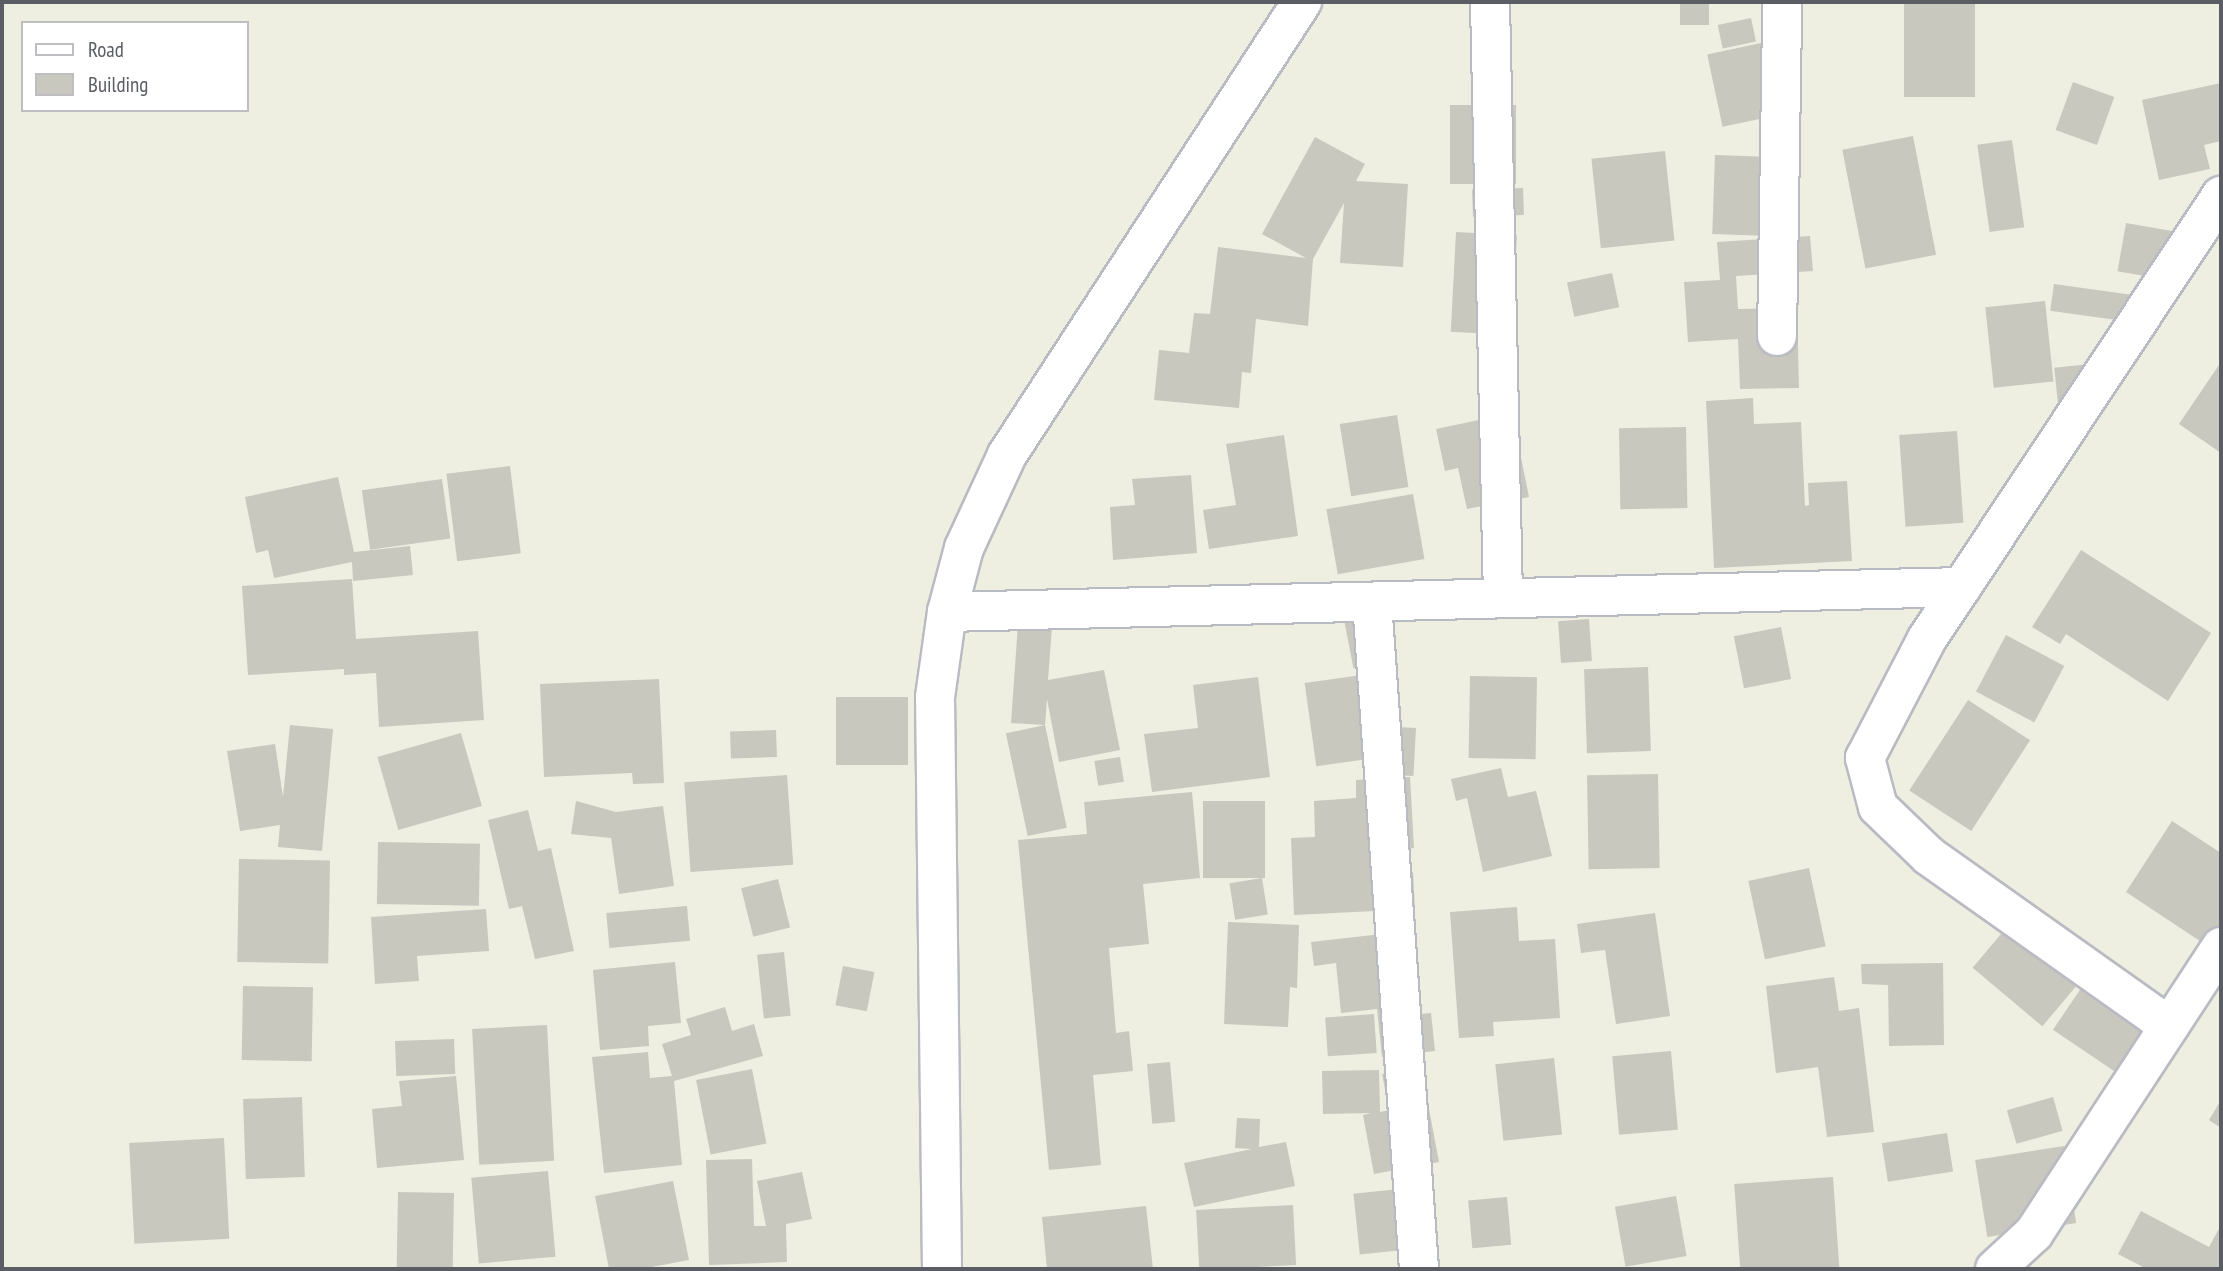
<!DOCTYPE html>
<html>
<head>
<meta charset="utf-8">
<style>
  body { margin:0 }
  #map { position:relative; width:2223px; height:1271px; overflow:hidden; background:#eeeee1; font-family:"PT Sans Narrow",sans-serif }
  div>[style] { position:absolute }
  [style*='--x'] { left:calc(var(--x)*1px); top:calc(var(--y)*1px); width:calc(var(--w)*1px); rotate:calc(var(--a)*1deg) }
  .building>* { inset:0; background:#c9c8be; transform-origin:0 0 }
  .roads { filter:drop-shadow(2px 0 #b9bbc2) drop-shadow(-2px 0 #b9bbc2) drop-shadow(0 2px #b9bbc2) drop-shadow(0 -2px #b9bbc2) }
  .minor>* { height:38px; margin:-19px; padding:0 19px; transform-origin:19px; border-radius:19px; background:#fff }
  span { translate:-50% -50%; white-space:nowrap; text-align:center; line-height:1.15; -webkit-text-stroke:7px #fff; paint-order:stroke }
  .frame { position:absolute; inset:0; border:4px solid #5a5d64; pointer-events:none }
  .legend { position:absolute; left:21px; top:21px; width:228px; height:91px; box-sizing:border-box; background:#fff; border:2px solid #bdbec1; margin:0; padding:9px 12px; list-style:none; font-size:21px; color:#5a5d64 }
  .legend li { display:flex; align-items:center; gap:14px; height:35px }
  .legend b { width:35px; border:2px solid #bdbec1 }
</style>
</head>
<body>
<div id="map">
  <div class="building">
    <i style="left:1680px;top:2px;width:29px;height:23px"></i>
    <i style="left:1904px;top:2px;width:71px;height:95px"></i>
    <i style="left:1751px;top:18px;width:24px;height:34px;rotate:78deg"></i>
    <i style="left:1761px;top:43px;width:74px;height:55px;rotate:78deg"></i>
    <i style="left:2073px;top:82px;width:44px;height:51px;rotate:20deg"></i>
    <i style="clip-path:polygon(2221px 83px,2221px 141px,2204px 145px,2210px 169px,2159px 180px,2142px 100px)"></i>
    <i style="left:1450px;top:105px;width:66px;height:79px"></i>
    <i style="left:1913px;top:136px;width:121px;height:72px;rotate:79deg"></i>
    <i style="clip-path:polygon(1315px 137px,1365px 164px,1356px 181px,1408px 184px,1403px 267px,1340px 263px,1344px 203px,1313px 259px,1308px 326px,1256px 319px,1251px 373px,1242px 372px,1239px 408px,1154px 400px,1159px 350px,1189px 353px,1194px 313px,1210px 314px,1218px 247px,1306px 258px,1262px 234px)"></i>
    <i style="left:2012px;top:140px;width:88px;height:35px;rotate:82deg"></i>
    <i style="left:1665px;top:151px;width:90px;height:74px;rotate:84deg"></i>
    <i style="left:1715px;top:155px;width:65px;height:79px;rotate:2deg"></i>
    <i style="left:1523px;top:188px;width:27px;height:51px;rotate:88deg"></i>
    <i style="left:2126px;top:223px;width:64px;height:49px;rotate:10deg"></i>
    <i style="left:1456px;top:232px;width:61px;height:100px;rotate:3deg"></i>
    <i style="clip-path:polygon(1810px 236px,1813px 271px,1736px 276px,1738px 309px,1797px 308px,1799px 388px,1740px 389px,1738px 339px,1688px 342px,1684px 282px,1720px 280px,1717px 242px)"></i>
    <i style="left:1612px;top:273px;width:35px;height:46px;rotate:78deg"></i>
    <i style="left:2054px;top:284px;width:83px;height:27px;rotate:8deg"></i>
    <i style="left:2045px;top:301px;width:81px;height:60px;rotate:84deg"></i>
    <i style="clip-path:polygon(2221px 362px,2221px 453px,2179px 424px)"></i>
    <i style="left:2100px;top:363px;width:40px;height:46px;rotate:84deg"></i>
    <i style="clip-path:polygon(1753px 398px,1754px 424px,1801px 422px,1805px 506px,1809px 505px,1808px 483px,1847px 481px,1852px 561px,1714px 568px,1706px 401px)"></i>
    <i style="clip-path:polygon(1512px 413px,1529px 497px,1467px 509px,1458px 468px,1445px 471px,1436px 429px)"></i>
    <i style="left:1397px;top:415px;width:73px;height:58px;rotate:81deg"></i>
    <i style="left:1686px;top:427px;width:81px;height:67px;rotate:89deg"></i>
    <i style="left:1957px;top:431px;width:92px;height:58px;rotate:86deg"></i>
    <i style="clip-path:polygon(1284px 435px,1298px 536px,1209px 549px,1203px 510px,1236px 505px,1226px 444px)"></i>
    <i style="left:510px;top:466px;width:88px;height:64px;rotate:83deg"></i>
    <i style="clip-path:polygon(1191px 475px,1197px 553px,1113px 560px,1110px 507px,1135px 505px,1132px 479px)"></i>
    <i style="clip-path:polygon(338px 477px,354px 552px,410px 546px,413px 575px,353px 581px,352px 562px,274px 578px,268px 550px,256px 553px,245px 497px)"></i>
    <i style="left:442px;top:479px;width:60px;height:81px;rotate:82deg"></i>
    <i style="left:1413px;top:494px;width:66px;height:88px;rotate:80deg"></i>
    <i style="clip-path:polygon(2081px 550px,2211px 633px,2168px 701px,2066px 634px,2060px 644px,2032px 627px)"></i>
    <i style="clip-path:polygon(352px 579px,356px 639px,478px 631px,484px 720px,379px 727px,376px 673px,344px 675px,344px 669px,248px 675px,242px 586px)"></i>
    <i style="left:1381px;top:616px;width:46px;height:37px;rotate:79deg"></i>
    <i style="left:1589px;top:619px;width:42px;height:31px;rotate:86deg"></i>
    <i style="clip-path:polygon(1018px 624px,1052px 627px,1048px 680px,1104px 670px,1120px 750px,1059px 762px,1047px 699px,1045px 725px,1011px 723px)"></i>
    <i style="left:1781px;top:627px;width:53px;height:48px;rotate:79deg"></i>
    <i style="left:2006px;top:635px;width:66px;height:64px;rotate:28deg"></i>
    <i style="left:1648px;top:667px;width:84px;height:64px;rotate:88deg"></i>
    <i style="left:1369px;top:674px;width:84px;height:65px;rotate:82deg"></i>
    <i style="left:1470px;top:676px;width:67px;height:82px;rotate:1deg"></i>
    <i style="clip-path:polygon(1258px 677px,1270px 777px,1152px 792px,1144px 734px,1198px 728px,1193px 685px)"></i>
    <i style="clip-path:polygon(659px 679px,664px 783px,633px 784px,632px 773px,544px 777px,540px 684px)"></i>
    <i style="left:836px;top:697px;width:72px;height:68px"></i>
    <i style="left:1968px;top:700px;width:74px;height:108px;rotate:33deg"></i>
    <i style="clip-path:polygon(290px 725px,333px 729px,322px 851px,278px 847px,280px 825px,240px 831px,227px 751px,275px 744px,283px 797px)"></i>
    <i style="left:1045px;top:725px;width:105px;height:40px;rotate:78deg"></i>
    <i style="left:1397px;top:727px;width:19px;height:48px;rotate:3deg"></i>
    <i style="left:776px;top:730px;width:27px;height:46px;rotate:88deg"></i>
    <i style="left:461px;top:733px;width:76px;height:87px;rotate:74deg"></i>
    <i style="left:1120px;top:757px;width:25px;height:26px;rotate:81deg"></i>
    <i style="clip-path:polygon(1501px 768px,1508px 797px,1536px 791px,1552px 856px,1483px 872px,1467px 798px,1456px 801px,1451px 779px)"></i>
    <i style="left:1658px;top:774px;width:94px;height:71px;rotate:89deg"></i>
    <i style="left:787px;top:775px;width:90px;height:103px;rotate:86deg"></i>
    <i style="clip-path:polygon(1410px 777px,1414px 848px,1373px 850px,1374px 874px,1413px 872px,1415px 909px,1294px 915px,1291px 838px,1315px 837px,1314px 801px,1356px 798px,1356px 780px)"></i>
    <i style="clip-path:polygon(1192px 792px,1200px 878px,1143px 884px,1149px 944px,1109px 948px,1116px 1033px,1129px 1031px,1133px 1071px,1093px 1075px,1101px 1165px,1049px 1170px,1018px 840px,1087px 834px,1084px 802px)"></i>
    <i style="clip-path:polygon(576px 801px,616px 812px,663px 806px,674px 886px,619px 894px,611px 838px,571px 834px)"></i>
    <i style="left:1203px;top:801px;width:62px;height:77px"></i>
    <i style="clip-path:polygon(528px 810px,538px 851px,551px 848px,574px 951px,535px 959px,522px 906px,509px 909px,488px 820px)"></i>
    <i style="clip-path:polygon(2172px 821px,2221px 853px,2221px 955px,2126px 892px)"></i>
    <i style="left:378px;top:842px;width:102px;height:62px;rotate:1deg"></i>
    <i style="left:239px;top:859px;width:91px;height:103px;rotate:1deg"></i>
    <i style="left:1809px;top:868px;width:80px;height:62px;rotate:78deg"></i>
    <i style="left:1262px;top:878px;width:37px;height:33px;rotate:81deg"></i>
    <i style="left:778px;top:879px;width:50px;height:38px;rotate:76deg"></i>
    <i style="left:687px;top:906px;width:35px;height:81px;rotate:85deg"></i>
    <i style="clip-path:polygon(1517px 907px,1519px 941px,1555px 939px,1560px 1018px,1493px 1022px,1494px 1036px,1459px 1038px,1450px 912px)"></i>
    <i style="clip-path:polygon(486px 909px,489px 951px,417px 956px,419px 981px,375px 984px,371px 917px)"></i>
    <i style="clip-path:polygon(1655px 913px,1670px 1016px,1616px 1024px,1605px 950px,1581px 953px,1577px 924px)"></i>
    <i style="left:2017px;top:915px;width:91px;height:69px;rotate:40deg"></i>
    <i style="clip-path:polygon(1228px 922px,1299px 925px,1297px 988px,1290px 987px,1288px 1027px,1224px 1024px)"></i>
    <i style="clip-path:polygon(1399px 932px,1408px 1015px,1431px 1013px,1435px 1051px,1382px 1057px,1377px 1009px,1341px 1013px,1336px 963px,1314px 966px,1311px 942px)"></i>
    <i style="left:784px;top:952px;width:64px;height:27px;rotate:84deg"></i>
    <i style="clip-path:polygon(675px 962px,681px 1023px,648px 1026px,649px 1046px,600px 1050px,593px 970px)"></i>
    <i style="clip-path:polygon(1943px 963px,1944px 1045px,1889px 1046px,1888px 985px,1862px 984px,1861px 964px)"></i>
    <i style="left:843px;top:966px;width:32px;height:40px;rotate:11deg"></i>
    <i style="left:2096px;top:966px;width:112px;height:77px;rotate:34deg"></i>
    <i style="clip-path:polygon(1834px 977px,1839px 1011px,1859px 1008px,1874px 1132px,1827px 1137px,1818px 1067px,1776px 1073px,1766px 986px)"></i>
    <i style="left:243px;top:986px;width:70px;height:74px;rotate:1deg"></i>
    <i style="clip-path:polygon(725px 1007px,732px 1031px,754px 1024px,763px 1056px,674px 1081px,682px 1165px,604px 1173px,592px 1057px,648px 1052px,650px 1078px,672px 1076px,662px 1044px,691px 1035px,686px 1019px)"></i>
    <i style="left:1374px;top:1014px;width:39px;height:49px;rotate:86deg"></i>
    <i style="left:547px;top:1025px;width:136px;height:75px;rotate:87deg"></i>
    <i style="left:454px;top:1039px;width:35px;height:59px;rotate:88deg"></i>
    <i style="left:1671px;top:1051px;width:79px;height:59px;rotate:85deg"></i>
    <i style="left:1554px;top:1058px;width:77px;height:59px;rotate:84deg"></i>
    <i style="left:1170px;top:1062px;width:60px;height:23px;rotate:85deg"></i>
    <i style="clip-path:polygon(1421px 1066px,1439px 1162px,1374px 1174px,1363px 1115px,1371px 1113px,1323px 1114px,1322px 1071px,1379px 1070px,1380px 1112px,1389px 1110px,1382px 1074px)"></i>
    <i style="left:752px;top:1069px;width:76px;height:57px;rotate:79deg"></i>
    <i style="clip-path:polygon(456px 1076px,464px 1160px,377px 1168px,372px 1109px,402px 1106px,399px 1081px)"></i>
    <i style="left:302px;top:1097px;width:80px;height:59px;rotate:88deg"></i>
    <i style="left:2053px;top:1097px;width:35px;height:48px;rotate:74deg"></i>
    <i style="clip-path:polygon(2221px 1100px,2221px 1128px,2209px 1120px)"></i>
    <i style="clip-path:polygon(1237px 1118px,1260px 1119px,1259px 1147px,1286px 1142px,1295px 1186px,1194px 1207px,1184px 1163px,1252px 1149px,1235px 1148px)"></i>
    <i style="left:1947px;top:1133px;width:39px;height:66px;rotate:81deg"></i>
    <i style="left:224px;top:1138px;width:101px;height:95px;rotate:87deg"></i>
    <i style="left:2064px;top:1146px;width:78px;height:90px;rotate:81deg"></i>
    <i style="clip-path:polygon(752px 1159px,754px 1226px,766px 1226px,757px 1181px,802px 1172px,812px 1219px,786px 1224px,787px 1262px,709px 1265px,706px 1160px)"></i>
    <i style="left:548px;top:1171px;width:86px;height:77px;rotate:85deg"></i>
    <i style="left:1833px;top:1177px;width:92px;height:99px;rotate:86deg"></i>
    <i style="clip-path:polygon(673px 1181px,689px 1260px,641px 1269px,609px 1269px,595px 1196px)"></i>
    <i style="left:1428px;top:1186px;width:61px;height:75px;rotate:84deg"></i>
    <i style="left:398px;top:1192px;width:56px;height:77px;rotate:1deg"></i>
    <i style="left:1676px;top:1196px;width:61px;height:62px;rotate:80deg"></i>
    <i style="left:1507px;top:1197px;width:48px;height:39px;rotate:85deg"></i>
    <i style="left:1293px;top:1205px;width:60px;height:97px;rotate:87deg"></i>
    <i style="clip-path:polygon(1146px 1206px,1153px 1269px,1047px 1269px,1042px 1217px)"></i>
    <i style="clip-path:polygon(2141px 1211px,2209px 1247px,2221px 1225px,2221px 1269px,2147px 1269px,2118px 1254px)"></i>
  </div>
  <div class="roads">
    <div class="minor">
      <i style="--x:1490;--y:2;--w:596;--a:88.75"></i>
      <i style="--x:1777;--y:336;--w:334;--a:-89.1"></i>
      <i style="--x:1372;--y:602;--w:669;--a:85.97"></i>
      <i style="--x:947;--y:612;--w:1015;--a:-1.41"></i>
      <i style="--x:2169;--y:1026;--w:294;--a:-144.7"></i>
      <i style="--x:1929;--y:856;--w:71;--a:-136.1"></i>
      <i style="--x:1878;--y:807;--w:51;--a:-104.9"></i>
      <i style="--x:1865;--y:758;--w:134;--a:-62.5"></i>
      <i style="--x:1927;--y:639;--w:532;--a:-56.43"></i>
      <i style="--x:942;--y:1269;--w:572;--a:-90.7"></i>
      <i style="--x:935;--y:697;--w:86;--a:-82"></i>
      <i style="--x:947;--y:612;--w:66;--a:-75.1"></i>
      <i style="--x:964;--y:548;--w:102;--a:-65.2"></i>
      <i style="--x:1007;--y:455;--w:541;--a:-56.93"></i>
      <i style="--x:1995;--y:1269;--w:53;--a:-42.7"></i>
      <i style="--x:2034;--y:1233;--w:342;--a:-56.8"></i>
    </div>
  </div>
  <div class="frame"></div>
  <ul class="legend">
  <li><b style="height:9px;background:#fff"></b>Road</li>
  <li><b style="height:19px;background:#c9c8be"></b>Building</li>
  </ul>
</div>
</body>
</html>
